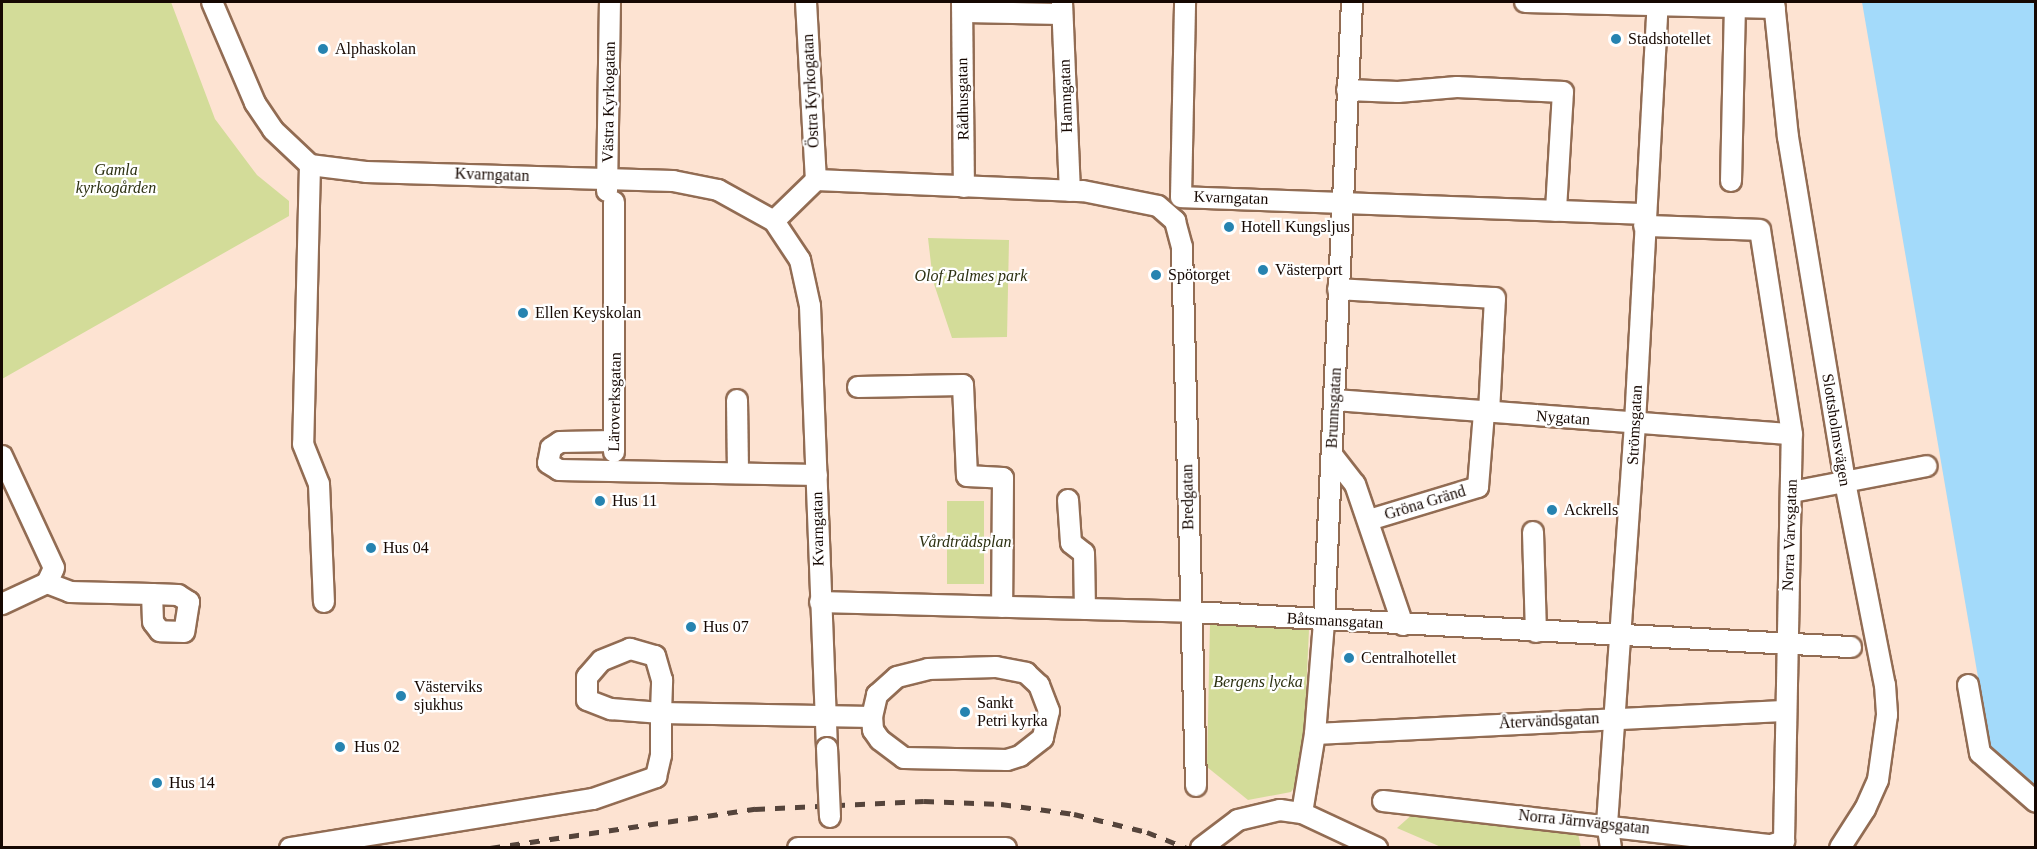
<!DOCTYPE html>
<html>
<head>
<meta charset="utf-8">
<style>
  body { margin:0 }
  #map { position:relative; width:2037px; height:849px; overflow:hidden; background:#fde3d2; font-family:"Times New Roman",serif }
  div>[style] { position:absolute }
  [style*='--x'] { left:calc(var(--x)*1px); top:calc(var(--y)*1px); width:calc(var(--w)*1px); rotate:calc(var(--a)*1deg) }
  .green>* { inset:0; background:#d3dc99; transform-origin:0 0 }
  .water>* { inset:0; background:#a3dafa }
  .roads { filter:drop-shadow(2px 0 #926c53) drop-shadow(-2px 0 #926c53) drop-shadow(0 2px #926c53) drop-shadow(0 -2px #926c53) }
  .minor>* { height:20px; margin:-10px; padding:0 10px; transform-origin:10px; border-radius:10px; background:#fff }
  .rail>* { height:4.5px; margin-top:-2.25px; transform-origin:0; background:repeating-linear-gradient(90deg,#55443b 0 10px,transparent 0 20px) }
  .bridges { filter:drop-shadow(2px 0 #926c53) drop-shadow(-2px 0 #926c53) drop-shadow(0 2px #926c53) drop-shadow(0 -2px #926c53) }
  .minor-bridge>* { height:20px; margin:-10px; padding:0 10px; transform-origin:10px; border-radius:10px; background:#fff }
  .dots>* { width:16px; height:16px; translate:-50% -50%; box-sizing:border-box; border:3px solid #fff; border-radius:50% }
  span { translate:-50% -50%; white-space:nowrap; text-align:center; line-height:1.15; -webkit-text-stroke:4.5px #fff; paint-order:stroke }
  .poi-label { font-size:16px; color:#160802 }
  .left { translate:0 -50%; text-align:left }
  .street-label { font-size:16px; color:#160802 }
  .park-label { font-size:16px; color:#2c3011; font-style:italic }
  .frame { position:absolute; inset:0; border:3px solid #160802; pointer-events:none }
</style>
</head>
<body>
<div id="map">
  <div class="green">
    <i style="clip-path:polygon(2px 2px,171px 2px,215px 119px,257px 175px,289px 201px,289px 216px,2px 379px)"></i>
    <i style="clip-path:polygon(928px 238px,1009px 240px,1007px 337px,952px 338px,933px 281px)"></i>
    <i style="left:947px;top:501px;width:37px;height:83px"></i>
    <i style="clip-path:polygon(1210px 623px,1309px 630px,1302px 776px,1291px 792px,1248px 800px,1207px 767px)"></i>
    <i style="clip-path:polygon(1415px 812px,1577px 829px,1581px 847px,1441px 847px,1397px 828px)"></i>
  </div>
  <div class="water">
    <i style="clip-path:polygon(1862px 2px,2035px 2px,2035px 786px,1990px 747px)"></i>
  </div>
  <div class="roads">
    <div class="minor">
      <i style="--x:212;--y:2;--w:110;--a:66.9"></i>
      <i style="--x:255;--y:103;--w:32;--a:56"></i>
      <i style="--x:273;--y:130;--w:51;--a:43.4"></i>
      <i style="--x:310;--y:165;--w:56;--a:7.1"></i>
      <i style="--x:366;--y:172;--w:307;--a:1.7"></i>
      <i style="--x:673;--y:181;--w:46;--a:11.3"></i>
      <i style="--x:718;--y:190;--w:64;--a:29"></i>
      <i style="--x:774;--y:221;--w:47;--a:56.3"></i>
      <i style="--x:800;--y:260;--w:47;--a:77.7"></i>
      <i style="--x:810;--y:306;--w:442;--a:87.8"></i>
      <i style="--x:806;--y:2;--w:178;--a:86.8"></i>
      <i style="--x:962;--y:2;--w:185;--a:89.4"></i>
      <i style="--x:1062;--y:2;--w:189;--a:87.6"></i>
      <i style="--x:1525;--y:2;--w:250;--a:1.4"></i>
      <i style="--x:1774;--y:2;--w:136;--a:84.1"></i>
      <i style="--x:1788;--y:137;--w:350;--a:80.6"></i>
      <i style="--x:1845;--y:482;--w:207;--a:78.9"></i>
      <i style="--x:1885;--y:685;--w:30;--a:86"></i>
      <i style="--x:1887;--y:715;--w:66;--a:97.9"></i>
      <i style="--x:1878;--y:780;--w:32;--a:114"></i>
      <i style="--x:1865;--y:809;--w:46;--a:122.7"></i>
      <i style="--x:964;--y:12;--w:98;--a:1.2"></i>
      <i style="--x:1347;--y:90;--w:51;--a:2.2"></i>
      <i style="--x:1398;--y:92;--w:59;--a:-4.8"></i>
      <i style="--x:1457;--y:87;--w:106;--a:2.7"></i>
      <i style="--x:1563;--y:92;--w:119;--a:93.4"></i>
      <i style="--x:310;--y:165;--w:279;--a:91.4"></i>
      <i style="--x:303;--y:444;--w:43;--a:68.2"></i>
      <i style="--x:319;--y:484;--w:118;--a:87.6"></i>
      <i style="--x:1731;--y:181;--w:179;--a:-88.7"></i>
      <i style="--x:607;--y:191;--w:189;--a:-89.1"></i>
      <i style="--x:1181;--y:197;--w:464;--a:2.1"></i>
      <i style="--x:1181;--y:197;--w:195;--a:-88.8"></i>
      <i style="--x:614;--y:202;--w:250;--a:90"></i>
      <i style="--x:774;--y:221;--w:59;--a:-44.3"></i>
      <i style="--x:816;--y:180;--w:267;--a:2.4"></i>
      <i style="--x:1083;--y:191;--w:76;--a:11.3"></i>
      <i style="--x:1158;--y:206;--w:23;--a:41"></i>
      <i style="--x:1175;--y:221;--w:27;--a:75"></i>
      <i style="--x:1182;--y:247;--w:539;--a:88.51"></i>
      <i style="--x:1338;--y:289;--w:157;--a:3.3"></i>
      <i style="--x:1495;--y:298;--w:115;--a:93"></i>
      <i style="--x:858;--y:387;--w:105;--a:-1.1"></i>
      <i style="--x:963;--y:385;--w:91;--a:87.5"></i>
      <i style="--x:967;--y:476;--w:36;--a:3"></i>
      <i style="--x:1003;--y:478;--w:129;--a:90.4"></i>
      <i style="--x:737;--y:400;--w:73;--a:89.2"></i>
      <i style="--x:1335;--y:400;--w:458;--a:4.3"></i>
      <i style="--x:614;--y:441;--w:54;--a:178.9"></i>
      <i style="--x:560;--y:442;--w:11;--a:146"></i>
      <i style="--x:551;--y:448;--w:15;--a:101"></i>
      <i style="--x:548;--y:463;--w:13;--a:32"></i>
      <i style="--x:559;--y:470;--w:258;--a:1.1"></i>
      <i style="--x:1332;--y:455;--w:37;--a:52"></i>
      <i style="--x:1355;--y:484;--w:149;--a:71.2"></i>
      <i style="--x:2;--y:456;--w:123;--a:65.1"></i>
      <i style="--x:54;--y:568;--w:17;--a:115"></i>
      <i style="--x:47;--y:583;--w:50;--a:155"></i>
      <i style="--x:1792;--y:492;--w:137;--a:-10.9"></i>
      <i style="--x:1068;--y:500;--w:43;--a:86"></i>
      <i style="--x:1071;--y:543;--w:16;--a:38"></i>
      <i style="--x:1084;--y:553;--w:56;--a:89"></i>
      <i style="--x:1369;--y:520;--w:114;--a:-16.8"></i>
      <i style="--x:1478;--y:487;--w:74;--a:-85.4"></i>
      <i style="--x:1533;--y:532;--w:100;--a:88.3"></i>
      <i style="--x:47;--y:583;--w:25;--a:21"></i>
      <i style="--x:70;--y:592;--w:82;--a:1.4"></i>
      <i style="--x:152;--y:594;--w:26;--a:2"></i>
      <i style="--x:178;--y:595;--w:13;--a:32"></i>
      <i style="--x:189;--y:602;--w:30;--a:99"></i>
      <i style="--x:184;--y:632;--w:24;--a:-178"></i>
      <i style="--x:160;--y:631;--w:11;--a:-128"></i>
      <i style="--x:153;--y:622;--w:28;--a:-92"></i>
      <i style="--x:820;--y:602;--w:371;--a:1.5"></i>
      <i style="--x:1191;--y:612;--w:661;--a:3.04"></i>
      <i style="--x:1968;--y:685;--w:69;--a:80"></i>
      <i style="--x:1980;--y:753;--w:74;--a:41.2"></i>
      <i style="--x:1315;--y:734;--w:469;--a:-2.8"></i>
      <i style="--x:1383;--y:801;--w:390;--a:6.5"></i>
      <i style="--x:1771;--y:845;--w:14;--a:-17"></i>
      <i style="--x:1784;--y:841;--w:407;--a:-88.9"></i>
      <i style="--x:1792;--y:434;--w:206;--a:-98.9"></i>
      <i style="--x:1760;--y:230;--w:116;--a:-178"></i>
      <i style="--x:1302;--y:813;--w:80;--a:-80.7"></i>
      <i style="--x:1315;--y:734;--w:113;--a:-85.4"></i>
      <i style="--x:1324;--y:621;--w:620;--a:-87.41"></i>
      <i style="--x:290;--y:848;--w:307;--a:-9.2"></i>
      <i style="--x:593;--y:799;--w:67;--a:-19.2"></i>
      <i style="--x:656;--y:777;--w:23;--a:-77"></i>
      <i style="--x:661;--y:755;--w:42;--a:-90"></i>
      <i style="--x:661;--y:713;--w:33;--a:-88"></i>
      <i style="--x:662;--y:680;--w:25;--a:-106"></i>
      <i style="--x:655;--y:656;--w:26;--a:-164"></i>
      <i style="--x:630;--y:649;--w:31;--a:158"></i>
      <i style="--x:601;--y:661;--w:21;--a:131"></i>
      <i style="--x:587;--y:677;--w:23;--a:90"></i>
      <i style="--x:587;--y:700;--w:26;--a:21"></i>
      <i style="--x:611;--y:709;--w:50;--a:4.6"></i>
      <i style="--x:661;--y:713;--w:211;--a:1.1"></i>
      <i style="--x:872;--y:717;--w:23;--a:-77"></i>
      <i style="--x:877;--y:695;--w:27;--a:-42"></i>
      <i style="--x:897;--y:677;--w:32;--a:-14"></i>
      <i style="--x:928;--y:669;--w:68;--a:-1.7"></i>
      <i style="--x:996;--y:667;--w:31;--a:11"></i>
      <i style="--x:1026;--y:673;--w:18;--a:43"></i>
      <i style="--x:1039;--y:685;--w:28;--a:69"></i>
      <i style="--x:1049;--y:711;--w:28;--a:103"></i>
      <i style="--x:1043;--y:738;--w:29;--a:142"></i>
      <i style="--x:1020;--y:756;--w:14;--a:163"></i>
      <i style="--x:1007;--y:760;--w:103;--a:-178.9"></i>
      <i style="--x:904;--y:758;--w:30;--a:-143"></i>
      <i style="--x:880;--y:740;--w:12;--a:-125"></i>
      <i style="--x:873;--y:730;--w:13;--a:-94"></i>
      <i style="--x:798;--y:848;--w:208;--a:0"></i>
      <i style="--x:1201;--y:848;--w:46;--a:-37.1"></i>
      <i style="--x:1238;--y:820;--w:43;--a:-13.4"></i>
      <i style="--x:1280;--y:810;--w:22;--a:8"></i>
      <i style="--x:1302;--y:813;--w:83;--a:25"></i>
      <i style="--x:1611;--y:848;--w:24;--a:-99"></i>
      <i style="--x:1607;--y:824;--w:402;--a:-86"></i>
      <i style="--x:1635;--y:423;--w:422;--a:-86.9"></i>
    </div>
  </div>
  <div class="rail">
    <i style="--x:490;--y:848;--w:268;--a:-8.4"></i>
    <i style="--x:755;--y:809;--w:169;--a:-2.7"></i>
    <i style="--x:924;--y:801;--w:77;--a:2.2"></i>
    <i style="--x:1001;--y:804;--w:74;--a:7.8"></i>
    <i style="--x:1074;--y:814;--w:75;--a:13.9"></i>
    <i style="--x:1147;--y:832;--w:43;--a:21.8"></i>
  </div>
  <div class="bridges">
    <div class="minor-bridge">
      <i style="--x:827;--y:748;--w:69;--a:87.5"></i>
    </div>
  </div>
  <div class="dots">
    <i style="left:1616px;top:39px;background:#2683b0"></i>
    <i style="left:323px;top:49px;background:#2683b0"></i>
    <i style="left:1229px;top:227px;background:#2683b0"></i>
    <i style="left:1263px;top:270px;background:#2683b0"></i>
    <i style="left:1156px;top:275px;background:#2683b0"></i>
    <i style="left:523px;top:313px;background:#2683b0"></i>
    <i style="left:600px;top:501px;background:#2683b0"></i>
    <i style="left:1552px;top:510px;background:#2683b0"></i>
    <i style="left:371px;top:548px;background:#2683b0"></i>
    <i style="left:691px;top:627px;background:#2683b0"></i>
    <i style="left:1349px;top:658px;background:#2683b0"></i>
    <i style="left:401px;top:696px;background:#2683b0"></i>
    <i style="left:965px;top:712px;background:#2683b0"></i>
    <i style="left:340px;top:747px;background:#2683b0"></i>
    <i style="left:157px;top:783px;background:#2683b0"></i>
  </div>
  <div class="poi-label">
    <span class="left" style="left:1628px;top:39px">Stadshotellet</span>
    <span class="left" style="left:335px;top:49px">Alphaskolan</span>
    <span class="left" style="left:1241px;top:227px">Hotell Kungsljus</span>
    <span class="left" style="left:1275px;top:270px">Västerport</span>
    <span class="left" style="left:1168px;top:275px">Spötorget</span>
    <span class="left" style="left:535px;top:313px">Ellen Keyskolan</span>
    <span class="left" style="left:612px;top:501px">Hus 11</span>
    <span class="left" style="left:1564px;top:510px">Ackrells</span>
    <span class="left" style="left:383px;top:548px">Hus 04</span>
    <span class="left" style="left:703px;top:627px">Hus 07</span>
    <span class="left" style="left:1361px;top:658px">Centralhotellet</span>
    <span class="left" style="left:414px;top:696px">Västerviks<br>sjukhus</span>
    <span class="left" style="left:977px;top:712px">Sankt<br>Petri kyrka</span>
    <span class="left" style="left:354px;top:747px">Hus 02</span>
    <span class="left" style="left:169px;top:783px">Hus 14</span>
  </div>
  <div class="street-label">
    <span style="left:811px;top:91px;rotate:-93deg">Östra Kyrkogatan</span>
    <span style="left:1066px;top:96px;rotate:-92deg">Hamngatan</span>
    <span style="left:963px;top:99px;rotate:-91deg">Rådhusgatan</span>
    <span style="left:609px;top:102px;rotate:-89deg">Västra Kyrkogatan</span>
    <span style="left:492px;top:175px;rotate:2deg">Kvarngatan</span>
    <span style="left:1231px;top:198px;rotate:2deg">Kvarngatan</span>
    <span style="left:615px;top:402px;rotate:-89deg">Läroverksgatan</span>
    <span style="left:1334px;top:408px;rotate:-87deg">Brunnsgatan</span>
    <span style="left:1563px;top:418px;rotate:4deg">Nygatan</span>
    <span style="left:1635px;top:425px;rotate:-87deg">Strömsgatan</span>
    <span style="left:1836px;top:430px;rotate:81deg">Slottsholmsvägen</span>
    <span style="left:1188px;top:497px;rotate:-91deg">Bredgatan</span>
    <span style="left:1425px;top:503px;rotate:-17deg">Gröna Gränd</span>
    <span style="left:818px;top:529px;rotate:-91deg">Kvarngatan</span>
    <span style="left:1790px;top:535px;rotate:-88deg">Norra Varvsgatan</span>
    <span style="left:1335px;top:621px;rotate:3deg">Båtsmansgatan</span>
    <span style="left:1549px;top:721px;rotate:-3deg">Återvändsgatan</span>
    <span style="left:1584px;top:822px;rotate:6deg">Norra Järnvägsgatan</span>
  </div>
  <div class="park-label">
    <span style="left:116px;top:179px">Gamla<br>kyrkogården</span>
    <span style="left:971px;top:276px">Olof Palmes park</span>
    <span style="left:965px;top:542px">Vårdträdsplan</span>
    <span style="left:1258px;top:682px">Bergens lycka</span>
  </div>
  <div class="frame"></div>
</div>
</body>
</html>
